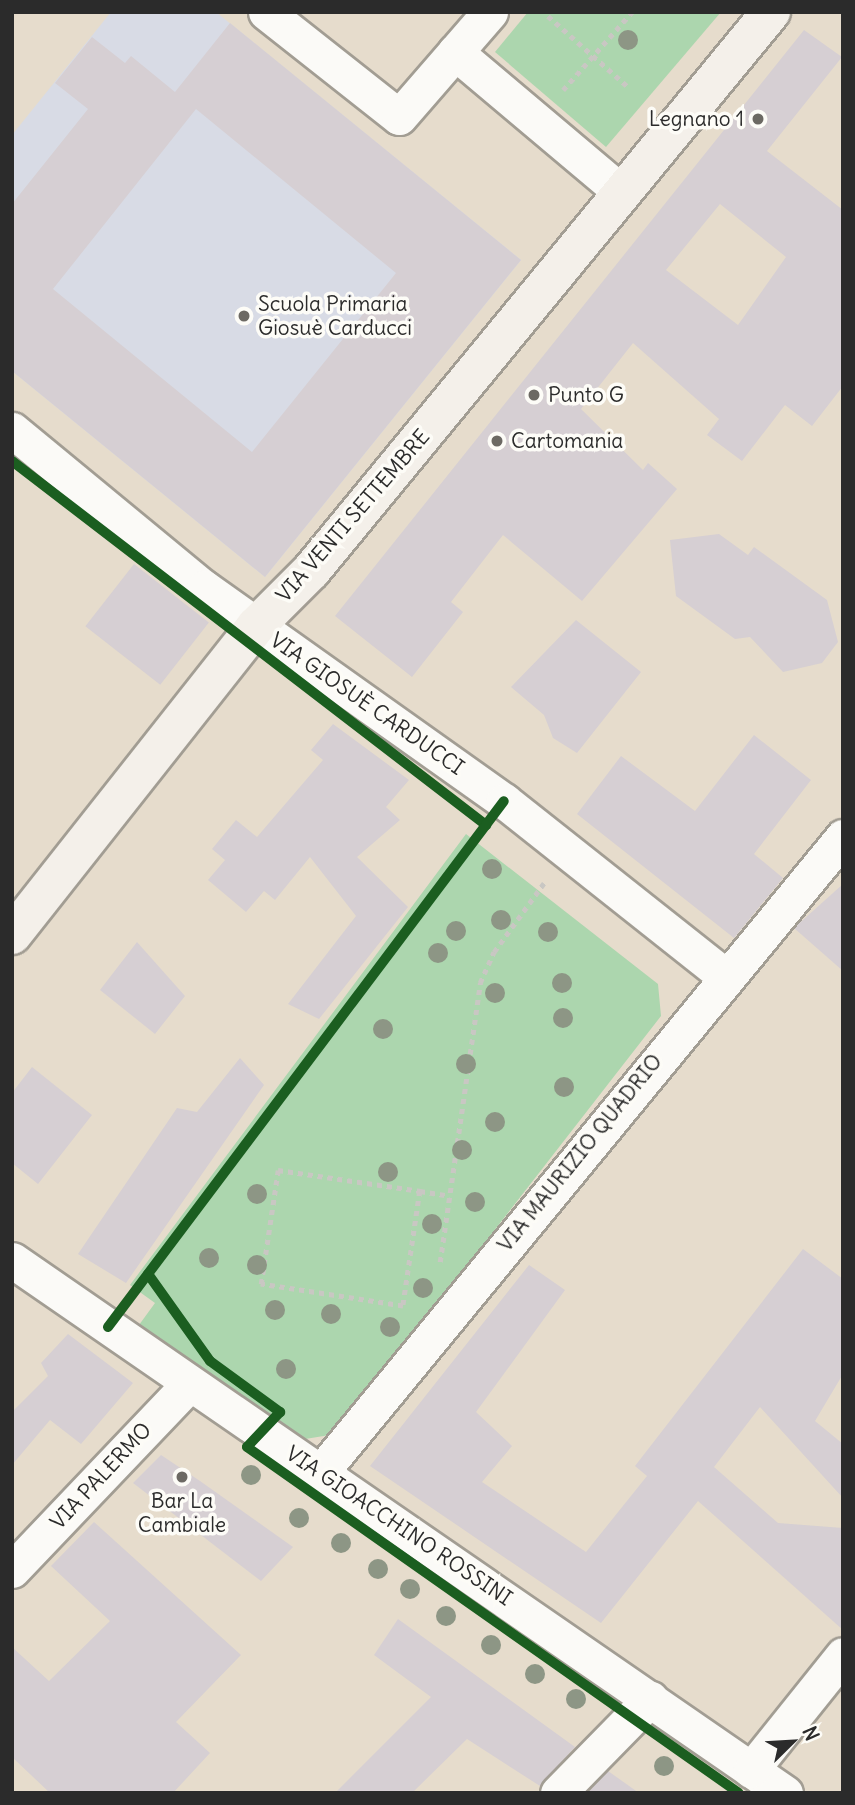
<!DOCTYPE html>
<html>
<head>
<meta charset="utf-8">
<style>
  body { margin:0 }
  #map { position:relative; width:855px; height:1805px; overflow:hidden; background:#e6dccc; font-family:Delius,sans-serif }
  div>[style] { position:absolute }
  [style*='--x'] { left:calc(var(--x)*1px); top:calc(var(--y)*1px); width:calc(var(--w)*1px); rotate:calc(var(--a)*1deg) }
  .built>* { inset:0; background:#d8dbe5 }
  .green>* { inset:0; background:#acd6ae }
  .building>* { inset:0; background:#d6cfd3; transform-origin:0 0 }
  .path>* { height:4.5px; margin-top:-2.25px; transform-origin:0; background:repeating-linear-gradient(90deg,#c9c7c3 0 5px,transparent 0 10px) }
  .roads { filter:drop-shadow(2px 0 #a29d93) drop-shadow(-2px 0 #a29d93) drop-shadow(0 2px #a29d93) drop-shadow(0 -2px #a29d93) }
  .street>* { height:35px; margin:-17.5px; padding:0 17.5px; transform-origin:17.5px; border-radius:17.5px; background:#fbfaf7 }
  .secondary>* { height:38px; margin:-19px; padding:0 19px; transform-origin:19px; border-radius:19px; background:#f4f0ea }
  .cycleway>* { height:10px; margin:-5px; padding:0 5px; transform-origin:5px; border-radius:5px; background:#1b5e20 }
  .trees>* { width:20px; height:20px; margin:-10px; border-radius:50%; background:#8d9685 }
  .dots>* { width:19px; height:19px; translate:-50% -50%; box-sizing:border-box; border:4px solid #fdfcf7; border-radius:50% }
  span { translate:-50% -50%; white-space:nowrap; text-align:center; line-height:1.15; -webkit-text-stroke:7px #fdfcf7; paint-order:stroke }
  .poi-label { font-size:21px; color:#2b2b2b }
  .right { translate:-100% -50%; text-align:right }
  .left { translate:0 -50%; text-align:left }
  .street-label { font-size:21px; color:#2b2b2b }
  .frame { position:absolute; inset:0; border:14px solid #2b2b2b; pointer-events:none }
  .north { position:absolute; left:757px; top:1707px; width:70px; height:70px; -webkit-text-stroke:5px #fdfcf7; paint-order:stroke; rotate:66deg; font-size:19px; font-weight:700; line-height:28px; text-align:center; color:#2b2b2b }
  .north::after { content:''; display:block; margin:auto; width:24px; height:32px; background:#2b2b2b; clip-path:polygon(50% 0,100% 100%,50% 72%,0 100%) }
</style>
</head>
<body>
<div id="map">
  <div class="built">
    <i style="clip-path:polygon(111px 12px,216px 12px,521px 260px,265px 577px,12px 371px,12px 135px)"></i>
  </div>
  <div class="green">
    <i style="clip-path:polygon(528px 12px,721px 12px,606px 147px,495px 52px)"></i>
    <i style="clip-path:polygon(466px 834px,658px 984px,661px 1016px,336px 1434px,299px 1440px,139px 1325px,155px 1303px,130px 1285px)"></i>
  </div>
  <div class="building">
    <i style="clip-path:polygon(evenodd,230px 23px,521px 260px,265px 577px,12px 371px,12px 204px,88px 109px,55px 83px,92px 37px,125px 63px,131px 56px,175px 92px,230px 23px,196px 109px,396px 273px,252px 452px,53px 289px,196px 109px)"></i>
    <i style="clip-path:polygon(evenodd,804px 30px,842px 57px,767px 151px,843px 210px,843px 386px,812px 426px,785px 405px,742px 461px,707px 435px,719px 419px,633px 343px,581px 409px,643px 470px,648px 463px,677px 489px,582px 601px,503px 535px,451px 602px,463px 612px,412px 677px,335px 616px,804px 30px,720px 204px,786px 257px,738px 325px,666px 270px,720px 204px)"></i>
    <i style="clip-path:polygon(719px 534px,748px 555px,754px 547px,827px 600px,838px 642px,822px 663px,783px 672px,750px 637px,735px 639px,676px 596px,670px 540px)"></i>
    <i style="left:134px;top:564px;width:95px;height:79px;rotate:38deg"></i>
    <i style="clip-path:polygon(576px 620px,641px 672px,577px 753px,553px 738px,544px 715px,511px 687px)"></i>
    <i style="clip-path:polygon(333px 724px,409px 780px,386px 807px,400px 820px,357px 857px,408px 907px,319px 1019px,288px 1004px,356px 916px,310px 857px,275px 900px,264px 891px,246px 912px,208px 880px,225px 860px,212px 849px,236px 820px,257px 837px,323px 760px,311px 750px)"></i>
    <i style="clip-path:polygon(754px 735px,811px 780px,754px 854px,783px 878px,734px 938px,577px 814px,621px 756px,695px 811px)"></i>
    <i style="clip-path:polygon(843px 884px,843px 971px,794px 928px)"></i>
    <i style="clip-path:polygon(137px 942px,185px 996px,155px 1034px,100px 990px)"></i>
    <i style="clip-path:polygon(240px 1058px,264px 1085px,126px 1283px,78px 1254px,177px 1108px,197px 1112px)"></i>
    <i style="clip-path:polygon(32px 1067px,92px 1115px,38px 1184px,12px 1163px,12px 1093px)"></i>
    <i style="clip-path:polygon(803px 1249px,843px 1279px,843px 1374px,815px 1421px,843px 1444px,843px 1498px,760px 1407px,714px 1467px,778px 1523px,843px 1528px,843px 1630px,698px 1501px,601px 1623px,370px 1466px,529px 1265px,565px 1290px,476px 1412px,512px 1446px,482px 1482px,586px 1552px,647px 1476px,635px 1466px)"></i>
    <i style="clip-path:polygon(68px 1334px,133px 1383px,81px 1444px,50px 1420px,12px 1465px,12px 1412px,48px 1376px,41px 1363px)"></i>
    <i style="clip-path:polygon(161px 1455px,200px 1481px,293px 1547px,261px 1581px,133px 1483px)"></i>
    <i style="clip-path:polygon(94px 1522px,241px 1655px,176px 1722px,210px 1753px,173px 1793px,50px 1793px,12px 1757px,12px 1647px,49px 1681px,110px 1621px,51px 1566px)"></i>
    <i style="clip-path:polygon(398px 1619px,575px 1747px,540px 1786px,467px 1739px,412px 1793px,335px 1793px,431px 1697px,374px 1655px)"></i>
    <i style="clip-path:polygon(608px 1771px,639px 1793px,586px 1793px)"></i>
  </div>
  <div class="path">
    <i style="--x:548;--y:16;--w:106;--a:41.5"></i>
    <i style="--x:563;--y:90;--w:104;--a:-48.5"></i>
    <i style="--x:420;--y:1191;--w:116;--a:98.4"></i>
    <i style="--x:403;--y:1306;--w:144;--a:-171.2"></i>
    <i style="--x:261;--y:1284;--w:115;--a:-81.5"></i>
    <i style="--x:278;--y:1170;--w:144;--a:8.4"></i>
    <i style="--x:420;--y:1191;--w:30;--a:9"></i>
    <i style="--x:440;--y:1262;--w:282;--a:-81.8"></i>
    <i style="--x:480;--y:983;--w:34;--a:-66"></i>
    <i style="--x:494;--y:952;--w:85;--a:-54.1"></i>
  </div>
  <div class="roads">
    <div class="street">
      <i style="--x:266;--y:12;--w:169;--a:38.3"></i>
      <i style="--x:399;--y:117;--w:139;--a:-49.1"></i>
      <i style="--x:455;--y:52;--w:217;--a:40.1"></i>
      <i style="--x:12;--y:430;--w:249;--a:39.5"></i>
      <i style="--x:204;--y:588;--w:368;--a:35.4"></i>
      <i style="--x:504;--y:801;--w:282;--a:38.4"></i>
      <i style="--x:12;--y:1260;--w:939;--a:34.59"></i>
      <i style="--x:321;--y:1472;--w:822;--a:-50.58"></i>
      <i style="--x:12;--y:1570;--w:257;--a:-46.4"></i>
      <i style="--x:751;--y:1770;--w:147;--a:-51.3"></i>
      <i style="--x:558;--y:1793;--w:132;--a:-45.6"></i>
    </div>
    <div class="secondary">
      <i style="--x:12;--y:935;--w:394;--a:-51.7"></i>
      <i style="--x:256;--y:626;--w:78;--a:-45"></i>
      <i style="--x:311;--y:571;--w:724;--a:-50.55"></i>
    </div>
  </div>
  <div class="cycleway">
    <i style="--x:12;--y:461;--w:598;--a:37.52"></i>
    <i style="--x:148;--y:1274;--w:107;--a:54.5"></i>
    <i style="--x:210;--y:1361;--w:87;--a:36.1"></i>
    <i style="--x:280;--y:1412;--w:48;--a:133.3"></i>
    <i style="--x:247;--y:1447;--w:601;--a:35.12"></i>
    <i style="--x:108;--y:1327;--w:658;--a:-53.03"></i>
  </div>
  <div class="trees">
    <i style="left:628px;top:40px"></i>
    <i style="left:492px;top:869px"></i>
    <i style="left:501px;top:920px"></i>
    <i style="left:456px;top:931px"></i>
    <i style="left:548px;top:932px"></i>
    <i style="left:438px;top:953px"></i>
    <i style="left:562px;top:983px"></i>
    <i style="left:495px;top:993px"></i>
    <i style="left:563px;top:1018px"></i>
    <i style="left:383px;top:1029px"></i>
    <i style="left:466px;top:1064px"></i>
    <i style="left:564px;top:1087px"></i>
    <i style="left:495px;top:1122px"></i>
    <i style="left:462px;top:1150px"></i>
    <i style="left:388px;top:1172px"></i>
    <i style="left:257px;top:1194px"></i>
    <i style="left:475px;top:1202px"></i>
    <i style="left:432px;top:1224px"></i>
    <i style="left:209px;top:1258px"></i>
    <i style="left:257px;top:1265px"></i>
    <i style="left:423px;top:1288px"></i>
    <i style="left:275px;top:1310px"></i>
    <i style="left:331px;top:1314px"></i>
    <i style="left:390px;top:1327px"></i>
    <i style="left:286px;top:1369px"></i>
    <i style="left:251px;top:1475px"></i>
    <i style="left:299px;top:1518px"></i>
    <i style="left:341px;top:1543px"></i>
    <i style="left:378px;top:1569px"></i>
    <i style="left:410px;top:1589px"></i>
    <i style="left:446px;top:1616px"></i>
    <i style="left:491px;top:1645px"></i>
    <i style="left:535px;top:1674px"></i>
    <i style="left:576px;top:1699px"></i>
    <i style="left:664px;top:1766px"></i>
  </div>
  <div class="dots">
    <i style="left:758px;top:119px;background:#6c6963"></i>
    <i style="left:244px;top:316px;background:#6c6963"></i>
    <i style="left:534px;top:395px;background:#6c6963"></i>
    <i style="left:497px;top:441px;background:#6c6963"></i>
    <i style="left:182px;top:1477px;background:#6c6963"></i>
  </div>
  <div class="poi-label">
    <span class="right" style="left:744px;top:119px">Legnano 1</span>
    <span class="left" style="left:258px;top:316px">Scuola Primaria<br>Giosuè Carducci</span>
    <span class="left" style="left:548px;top:395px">Punto G</span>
    <span class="left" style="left:511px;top:441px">Cartomania</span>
    <span style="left:182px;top:1513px">Bar La<br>Cambiale</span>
  </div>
  <div class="street-label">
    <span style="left:353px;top:516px;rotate:-49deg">VIA VENTI SETTEMBRE</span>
    <span style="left:367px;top:704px;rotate:35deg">VIA GIOSUÈ CARDUCCI</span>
    <span style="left:580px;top:1153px;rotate:-51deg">VIA MAURIZIO QUADRIO</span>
    <span style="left:101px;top:1476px;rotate:-47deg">VIA PALERMO</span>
    <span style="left:399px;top:1526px;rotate:34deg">VIA GIOACCHINO ROSSINI</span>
  </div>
  <div class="frame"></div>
  <div class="north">N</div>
</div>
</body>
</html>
